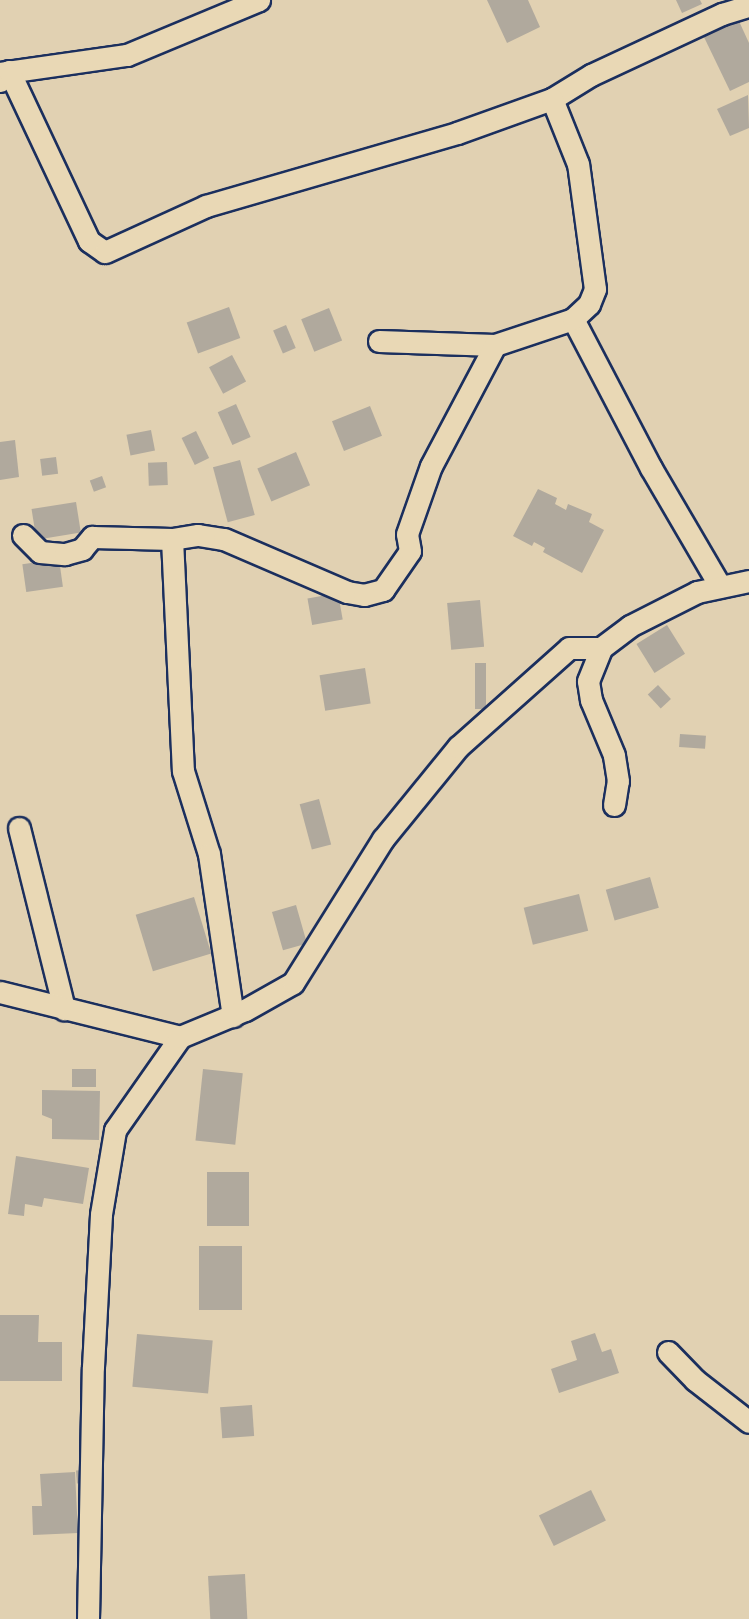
<!DOCTYPE html>
<html>
<head>
<meta charset="utf-8">
<style>
  body { margin:0 }
  #map { position:relative; width:749px; height:1619px; overflow:hidden; background:#e1d1b2; font-family:Sriracha,sans-serif }
  div>[style] { position:absolute }
  [style*='--x'] { left:calc(var(--x)*1px); top:calc(var(--y)*1px); width:calc(var(--w)*1px); rotate:calc(var(--a)*1deg) }
  .building>* { inset:0; background:#b0a99d; transform-origin:0 0 }
  .roads { filter:drop-shadow(2px 0 #1b2f5e) drop-shadow(-2px 0 #1b2f5e) drop-shadow(0 2px #1b2f5e) drop-shadow(0 -2px #1b2f5e) }
  .minor>* { height:21px; margin:-10.5px; padding:0 10.5px; transform-origin:10.5px; border-radius:10.5px; background:#e9d8b5 }
  span { translate:-50% -50%; white-space:nowrap; text-align:center; line-height:1.15; -webkit-text-stroke:4.5px #e9d8b5; paint-order:stroke }
</style>
</head>
<body>
<div id="map">
  <div class="building">
    <i style="clip-path:polygon(487px 0,528px 0,540px 27px,507px 43px)"></i>
    <i style="clip-path:polygon(676px 0,700px 0,702px 4px,682px 13px)"></i>
    <i style="clip-path:polygon(738px 19px,749px 43px,749px 82px,730px 91px,703px 35px)"></i>
    <i style="clip-path:polygon(748px 95px,749px 128px,730px 136px,717px 109px)"></i>
    <i style="left:229px;top:307px;width:33px;height:45px;rotate:70deg"></i>
    <i style="left:329px;top:308px;width:35px;height:30px;rotate:68deg"></i>
    <i style="left:286px;top:325px;width:25px;height:14px;rotate:67deg"></i>
    <i style="left:232px;top:355px;width:30px;height:26px;rotate:62deg"></i>
    <i style="left:236px;top:404px;width:36px;height:20px;rotate:66deg"></i>
    <i style="left:370px;top:406px;width:32px;height:41px;rotate:68deg"></i>
    <i style="left:151px;top:430px;width:21px;height:25px;rotate:79deg"></i>
    <i style="left:196px;top:431px;width:30px;height:16px;rotate:64deg"></i>
    <i style="clip-path:polygon(15px 440px,19px 477px,0 480px,0 442px)"></i>
    <i style="left:296px;top:452px;width:36px;height:42px;rotate:67deg"></i>
    <i style="left:56px;top:457px;width:17px;height:16px;rotate:83deg"></i>
    <i style="left:240px;top:460px;width:57px;height:28px;rotate:75deg"></i>
    <i style="left:167px;top:462px;width:23px;height:19px;rotate:88deg"></i>
    <i style="left:102px;top:476px;width:12px;height:13px;rotate:70deg"></i>
    <i style="clip-path:polygon(538px 489px,557px 498px,555px 504px,566px 510px,568px 504px,592px 514px,589px 522px,604px 530px,582px 573px,543px 552px,545px 548px,534px 542px,532px 546px,513px 536px)"></i>
    <i style="left:76px;top:502px;width:31px;height:45px;rotate:81deg"></i>
    <i style="left:59px;top:559px;width:28px;height:37px;rotate:82deg"></i>
    <i style="left:338px;top:593px;width:27px;height:31px;rotate:80deg"></i>
    <i style="left:480px;top:600px;width:47px;height:33px;rotate:85deg"></i>
    <i style="left:667px;top:625px;width:34px;height:36px;rotate:58deg"></i>
    <i style="left:475px;top:663px;width:11px;height:46px"></i>
    <i style="left:365px;top:668px;width:36px;height:46px;rotate:81deg"></i>
    <i style="left:658px;top:685px;width:19px;height:14px;rotate:47deg"></i>
    <i style="left:680px;top:734px;width:26px;height:13px;rotate:4deg"></i>
    <i style="left:319px;top:799px;width:47px;height:20px;rotate:75deg"></i>
    <i style="left:650px;top:877px;width:32px;height:46px;rotate:74deg"></i>
    <i style="left:579px;top:894px;width:38px;height:57px;rotate:76deg"></i>
    <i style="left:194px;top:897px;width:59px;height:61px;rotate:73deg"></i>
    <i style="left:296px;top:905px;width:40px;height:25px;rotate:74deg"></i>
    <i style="left:72px;top:1069px;width:24px;height:18px"></i>
    <i style="left:203px;top:1069px;width:40px;height:72px;rotate:6deg"></i>
    <i style="clip-path:polygon(42px 1090px,100px 1091px,99px 1140px,52px 1139px,52px 1119px,42px 1115px)"></i>
    <i style="clip-path:polygon(16px 1156px,89px 1168px,83px 1204px,44px 1198px,42px 1207px,25px 1204px,24px 1216px,8px 1214px)"></i>
    <i style="left:207px;top:1172px;width:42px;height:54px"></i>
    <i style="left:199px;top:1246px;width:43px;height:64px"></i>
    <i style="clip-path:polygon(0 1315px,39px 1315px,38px 1342px,62px 1342px,62px 1381px,0 1381px)"></i>
    <i style="clip-path:polygon(595px 1333px,602px 1352px,611px 1349px,619px 1373px,559px 1393px,551px 1369px,577px 1360px,571px 1341px)"></i>
    <i style="left:137px;top:1334px;width:76px;height:53px;rotate:5deg"></i>
    <i style="left:252px;top:1405px;width:31px;height:32px;rotate:86deg"></i>
    <i style="left:84px;top:1470px;width:13px;height:8px;rotate:86deg"></i>
    <i style="clip-path:polygon(75px 1472px,78px 1533px,33px 1535px,32px 1506px,42px 1506px,40px 1474px)"></i>
    <i style="left:591px;top:1490px;width:34px;height:58px;rotate:64deg"></i>
    <i style="left:245px;top:1574px;width:45px;height:37px;rotate:87deg"></i>
  </div>
  <div class="roads">
    <div class="minor">
      <i style="--x:0;--y:73;--w:128;--a:-8.1"></i>
      <i style="--x:127;--y:55;--w:143;--a:-22.6"></i>
      <i style="--x:0;--y:81;--w:13;--a:-48"></i>
      <i style="--x:9;--y:71;--w:188;--a:64.8"></i>
      <i style="--x:89;--y:241;--w:19;--a:35"></i>
      <i style="--x:105;--y:252;--w:111;--a:-24.5"></i>
      <i style="--x:206;--y:206;--w:261;--a:-16.2"></i>
      <i style="--x:457;--y:133;--w:101;--a:-19.7"></i>
      <i style="--x:552;--y:99;--w:46;--a:-31.6"></i>
      <i style="--x:591;--y:75;--w:145;--a:-25"></i>
      <i style="--x:722;--y:14;--w:28;--a:-17"></i>
      <i style="--x:573;--y:319;--w:168;--a:62.4"></i>
      <i style="--x:651;--y:468;--w:137;--a:59.7"></i>
      <i style="--x:379;--y:341;--w:116;--a:2"></i>
      <i style="--x:495;--y:345;--w:82;--a:-18.4"></i>
      <i style="--x:573;--y:319;--w:22;--a:-43"></i>
      <i style="--x:589;--y:304;--w:16;--a:-68"></i>
      <i style="--x:595;--y:289;--w:126;--a:-97.7"></i>
      <i style="--x:578;--y:164;--w:70;--a:-111.8"></i>
      <i style="--x:23;--y:535;--w:24;--a:45"></i>
      <i style="--x:40;--y:552;--w:25;--a:5"></i>
      <i style="--x:65;--y:554;--w:18;--a:-16"></i>
      <i style="--x:82;--y:549;--w:16;--a:-50"></i>
      <i style="--x:92;--y:537;--w:80;--a:1.4"></i>
      <i style="--x:172;--y:539;--w:26;--a:-9"></i>
      <i style="--x:198;--y:535;--w:26;--a:9"></i>
      <i style="--x:224;--y:539;--w:134;--a:23.3"></i>
      <i style="--x:347;--y:592;--w:17;--a:10"></i>
      <i style="--x:364;--y:595;--w:20;--a:-15"></i>
      <i style="--x:383;--y:590;--w:47;--a:-55.3"></i>
      <i style="--x:410;--y:551;--w:17;--a:-100"></i>
      <i style="--x:407;--y:534;--w:72;--a:-70.6"></i>
      <i style="--x:431;--y:466;--w:137;--a:-62.1"></i>
      <i style="--x:172;--y:539;--w:232;--a:87.3"></i>
      <i style="--x:183;--y:771;--w:87;--a:72.6"></i>
      <i style="--x:209;--y:854;--w:164;--a:81.6"></i>
      <i style="--x:614;--y:805;--w:24;--a:-81"></i>
      <i style="--x:618;--y:781;--w:26;--a:-99"></i>
      <i style="--x:614;--y:755;--w:60;--a:-112.7"></i>
      <i style="--x:591;--y:700;--w:19;--a:-99"></i>
      <i style="--x:588;--y:681;--w:35;--a:-68"></i>
      <i style="--x:601;--y:648;--w:36;--a:-37"></i>
      <i style="--x:630;--y:626;--w:75;--a:-26.9"></i>
      <i style="--x:697;--y:592;--w:53;--a:-11.9"></i>
      <i style="--x:19;--y:828;--w:187;--a:76"></i>
      <i style="--x:0;--y:992;--w:186;--a:14"></i>
      <i style="--x:668;--y:1352;--w:39;--a:46"></i>
      <i style="--x:695;--y:1380;--w:68;--a:37.9"></i>
      <i style="--x:88;--y:1619;--w:252;--a:-88.9"></i>
      <i style="--x:93;--y:1367;--w:153;--a:-87"></i>
      <i style="--x:101;--y:1214;--w:85;--a:-80.5"></i>
      <i style="--x:115;--y:1130;--w:113;--a:-55"></i>
      <i style="--x:180;--y:1037;--w:70;--a:-22.6"></i>
      <i style="--x:245;--y:1010;--w:55;--a:-29.4"></i>
      <i style="--x:293;--y:983;--w:170;--a:-58"></i>
      <i style="--x:383;--y:839;--w:119;--a:-50.8"></i>
      <i style="--x:458;--y:747;--w:149;--a:-41.7"></i>
      <i style="--x:569;--y:648;--w:32;--a:0"></i>
    </div>
  </div>
</div>
</body>
</html>
